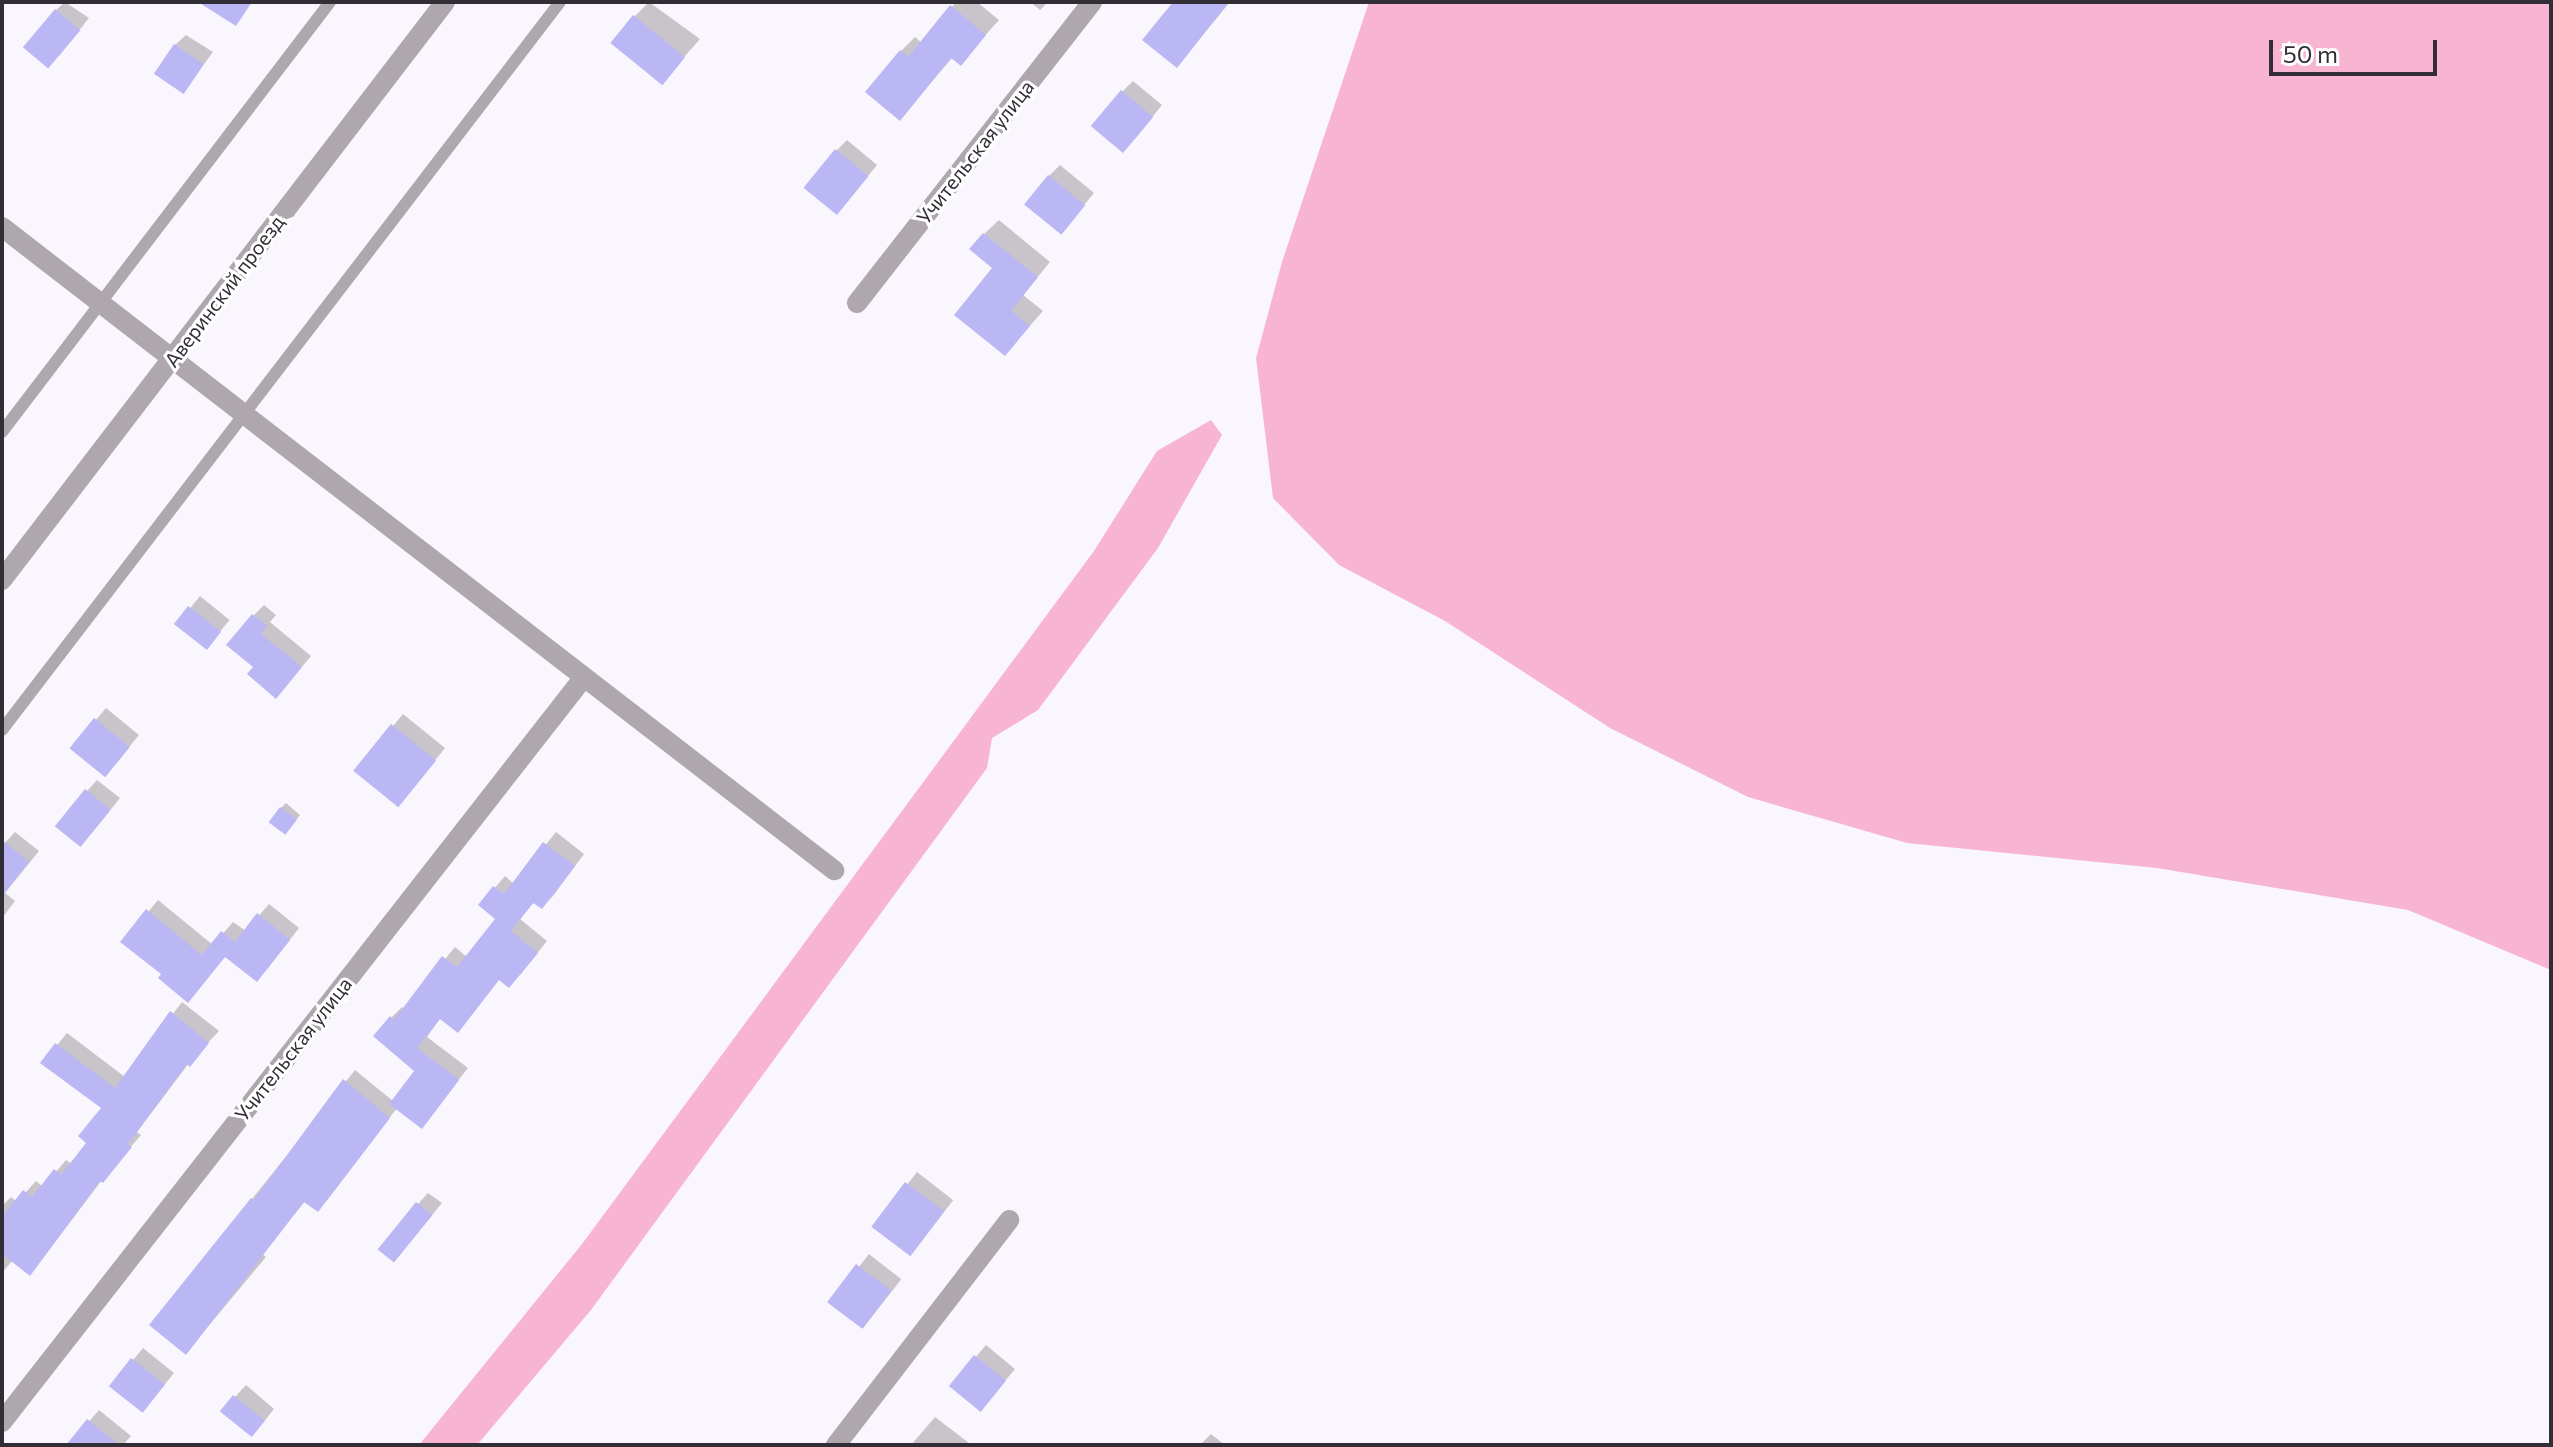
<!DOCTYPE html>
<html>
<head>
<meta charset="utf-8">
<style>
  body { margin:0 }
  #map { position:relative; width:2553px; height:1447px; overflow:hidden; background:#faf6fd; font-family:Commissioner,sans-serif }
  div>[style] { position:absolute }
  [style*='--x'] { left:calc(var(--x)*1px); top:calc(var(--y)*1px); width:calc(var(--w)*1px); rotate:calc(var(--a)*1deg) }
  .green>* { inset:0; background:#f7b5d1 }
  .shadow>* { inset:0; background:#0003; transform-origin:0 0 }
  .building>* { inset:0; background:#bbb6f4; transform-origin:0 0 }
  .lane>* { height:12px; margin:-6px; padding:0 6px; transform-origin:6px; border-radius:6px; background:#aea7ad }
  .street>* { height:20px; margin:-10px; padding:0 10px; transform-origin:10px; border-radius:10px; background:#aea7ad }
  span { translate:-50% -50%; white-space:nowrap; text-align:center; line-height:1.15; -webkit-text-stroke:6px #fff; paint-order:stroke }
  .street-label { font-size:20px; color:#322e35 }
  .frame { position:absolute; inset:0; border:4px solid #322e35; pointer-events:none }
  .scale { position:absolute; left:2269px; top:40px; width:168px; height:36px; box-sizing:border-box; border:4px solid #322e35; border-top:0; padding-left:10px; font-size:24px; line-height:28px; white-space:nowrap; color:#322e35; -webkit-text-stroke:6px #fff; paint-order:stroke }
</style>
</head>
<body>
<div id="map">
  <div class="green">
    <i style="clip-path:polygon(1369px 2px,2551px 2px,2551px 970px,2408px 910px,2157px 868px,1907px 843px,1748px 797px,1610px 728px,1445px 621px,1339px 565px,1273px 498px,1256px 358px,1282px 262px)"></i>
    <i style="clip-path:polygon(1211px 420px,1222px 435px,1158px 548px,1038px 710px,992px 738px,987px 768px,591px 1310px,477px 1445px,419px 1445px,582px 1244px,1094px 551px,1157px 451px)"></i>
  </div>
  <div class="shadow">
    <i style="clip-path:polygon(65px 2px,89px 18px,59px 56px,56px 10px)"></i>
    <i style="clip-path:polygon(649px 2px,700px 39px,662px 82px,635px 16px)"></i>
    <i style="clip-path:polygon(956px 2px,977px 2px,999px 20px,960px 64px,953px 57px,900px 118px,901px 51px,915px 37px,922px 43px)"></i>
    <i style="clip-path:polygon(1030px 2px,1048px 2px,1040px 10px)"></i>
    <i style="clip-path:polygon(1176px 2px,1230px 2px,1177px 66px)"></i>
    <i style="clip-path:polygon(186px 35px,213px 52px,184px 91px,175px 45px)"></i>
    <i style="clip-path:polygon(1133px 81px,1162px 105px,1135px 139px,1122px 92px)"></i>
    <i style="clip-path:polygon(847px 140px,877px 165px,847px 202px,836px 151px)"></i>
    <i style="clip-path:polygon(1060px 165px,1094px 193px,1071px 221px,1049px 176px)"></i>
    <i style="clip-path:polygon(999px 220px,1050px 262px,1023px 295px,1043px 311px,1005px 354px,995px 268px,984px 234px)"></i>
    <i style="left:200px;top:596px;width:38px;height:35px;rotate:39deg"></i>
    <i style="clip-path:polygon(264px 605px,276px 615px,270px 622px,311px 656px,287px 685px,256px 667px,254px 615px)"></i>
    <i style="clip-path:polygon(106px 708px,139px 735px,115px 764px,72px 748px)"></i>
    <i style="clip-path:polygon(403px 714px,445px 748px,408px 794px,356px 771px)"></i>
    <i style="clip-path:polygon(97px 780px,120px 798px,91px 834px,87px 791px)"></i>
    <i style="clip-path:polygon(286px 803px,300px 815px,290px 828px,281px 808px)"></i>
    <i style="clip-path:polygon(15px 832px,39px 851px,5px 893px,15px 901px,2px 918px,2px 846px)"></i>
    <i style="clip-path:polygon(556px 832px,584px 854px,553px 896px,542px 907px,535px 901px,520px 919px,547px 941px,520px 975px,500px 978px,458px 1030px,441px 1017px,427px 1037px,468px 1068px,422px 1126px,397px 1108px,328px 1199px,318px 1210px,306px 1200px,262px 1254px,266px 1257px,186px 1353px,252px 1199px,355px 1070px,393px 1101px,417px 1070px,391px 1018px,402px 1007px,404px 1009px,455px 947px,467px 957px,498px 918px,481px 904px,505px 876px,514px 884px)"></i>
    <i style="clip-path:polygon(158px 900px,213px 945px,233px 922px,246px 931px,269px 904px,299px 928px,267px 969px,226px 955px,164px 974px,123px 942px)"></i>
    <i style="clip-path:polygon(182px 1002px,219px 1031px,189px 1063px,137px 1132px,141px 1135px,102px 1180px,40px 1262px,13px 1260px,2px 1273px,2px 1206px,11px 1197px,17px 1202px,36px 1181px,43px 1187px,66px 1160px,72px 1164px,89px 1143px,104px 1108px,43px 1062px,67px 1033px,125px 1077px)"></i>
    <i style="left:917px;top:1172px;width:46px;height:70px;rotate:38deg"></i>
    <i style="clip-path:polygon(428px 1193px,442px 1203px,394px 1261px,418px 1204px)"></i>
    <i style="left:869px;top:1254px;width:41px;height:62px;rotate:38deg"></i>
    <i style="clip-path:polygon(986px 1345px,1015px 1369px,990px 1399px,951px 1386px)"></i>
    <i style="clip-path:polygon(143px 1348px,174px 1373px,152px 1400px,111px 1386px)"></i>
    <i style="clip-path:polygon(246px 1385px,274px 1409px,263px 1423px,223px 1410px)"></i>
    <i style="clip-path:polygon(99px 1410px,131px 1436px,123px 1445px,68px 1445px)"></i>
    <i style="clip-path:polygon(935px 1417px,969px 1443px,968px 1445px,911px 1445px)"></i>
    <i style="clip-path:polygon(1211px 1434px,1225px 1445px,1200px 1445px)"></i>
  </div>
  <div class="building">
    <i style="clip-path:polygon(198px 2px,252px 2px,236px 26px)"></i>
    <i style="clip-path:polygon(1173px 2px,1229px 2px,1177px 68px,1142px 40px)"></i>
    <i style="clip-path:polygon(950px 5px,986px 35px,961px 66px,951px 58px,900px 121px,865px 92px,900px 50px,908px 57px)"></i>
    <i style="left:55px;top:9px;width:33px;height:50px;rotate:40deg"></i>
    <i style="left:633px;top:15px;width:67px;height:36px;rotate:39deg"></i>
    <i style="left:174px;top:44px;width:36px;height:36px;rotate:34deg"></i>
    <i style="left:1121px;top:90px;width:42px;height:47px;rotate:40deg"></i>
    <i style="left:835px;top:149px;width:43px;height:50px;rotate:39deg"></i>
    <i style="left:1048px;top:175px;width:48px;height:38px;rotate:39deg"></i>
    <i style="clip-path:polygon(983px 233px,1038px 277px,1011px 311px,1030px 326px,1005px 356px,954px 315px,992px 268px,969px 249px)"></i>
    <i style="left:188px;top:606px;width:42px;height:23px;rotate:38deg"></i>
    <i style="clip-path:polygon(252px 614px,267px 626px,261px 634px,302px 667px,276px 699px,247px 674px,253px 667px,226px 645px)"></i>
    <i style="left:94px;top:718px;width:46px;height:39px;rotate:39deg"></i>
    <i style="left:391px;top:724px;width:58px;height:60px;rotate:39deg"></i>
    <i style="left:85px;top:789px;width:33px;height:48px;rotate:39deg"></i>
    <i style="left:280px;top:807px;width:21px;height:19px;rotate:37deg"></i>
    <i style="clip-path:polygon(2px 840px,29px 862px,2px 896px)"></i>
    <i style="clip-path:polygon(543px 842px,575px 866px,542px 909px,533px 903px,511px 931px,538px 953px,509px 988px,499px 980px,458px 1033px,440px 1019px,417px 1048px,459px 1080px,422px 1129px,389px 1104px,414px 1071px,373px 1036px,390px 1016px,394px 1020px,442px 956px,457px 967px,495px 919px,478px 905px,493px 886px,504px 894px)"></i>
    <i style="clip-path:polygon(146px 909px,202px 955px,221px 931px,235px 942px,257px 913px,290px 940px,257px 982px,225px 957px,188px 1003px,158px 978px,161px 974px,120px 942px)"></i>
    <i style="clip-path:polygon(170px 1011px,209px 1043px,190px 1067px,187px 1064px,128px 1144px,132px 1147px,103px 1183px,100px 1181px,30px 1276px,2px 1254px,2px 1217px,23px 1190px,32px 1197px,54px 1169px,61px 1175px,86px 1143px,78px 1136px,101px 1108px,40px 1063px,55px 1043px,115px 1088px)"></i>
    <i style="clip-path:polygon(343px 1079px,390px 1118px,318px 1212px,304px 1202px,186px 1355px,149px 1325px,251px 1198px,254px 1200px)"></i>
    <i style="left:905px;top:1182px;width:49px;height:56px;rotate:37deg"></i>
    <i style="left:416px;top:1202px;width:21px;height:61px;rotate:39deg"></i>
    <i style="left:856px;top:1264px;width:44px;height:48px;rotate:37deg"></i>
    <i style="left:974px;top:1355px;width:41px;height:40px;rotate:39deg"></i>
    <i style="left:131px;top:1358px;width:43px;height:36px;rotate:38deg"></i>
    <i style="left:233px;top:1395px;width:41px;height:21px;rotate:39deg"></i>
    <i style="clip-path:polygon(87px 1419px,119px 1445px,66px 1445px)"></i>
  </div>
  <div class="lane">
    <i style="--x:2;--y:432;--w:541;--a:-52.66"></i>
    <i style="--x:2;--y:730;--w:917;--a:-52.53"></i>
  </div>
  <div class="street">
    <i style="--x:2;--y:227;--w:1052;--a:37.7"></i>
    <i style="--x:857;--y:303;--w:382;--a:-52"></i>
    <i style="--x:2;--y:580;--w:728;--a:-52.53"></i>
    <i style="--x:2;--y:1422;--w:945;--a:-52"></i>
    <i style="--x:836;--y:1445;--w:284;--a:-52.4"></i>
  </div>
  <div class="street-label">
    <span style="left:975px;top:152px;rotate:-52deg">Учительская улица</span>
    <span style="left:224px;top:291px;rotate:-53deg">Аверинский проезд</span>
    <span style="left:293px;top:1049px;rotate:-52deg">Учительская улица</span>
  </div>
  <div class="frame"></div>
  <div class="scale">50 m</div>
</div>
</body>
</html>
